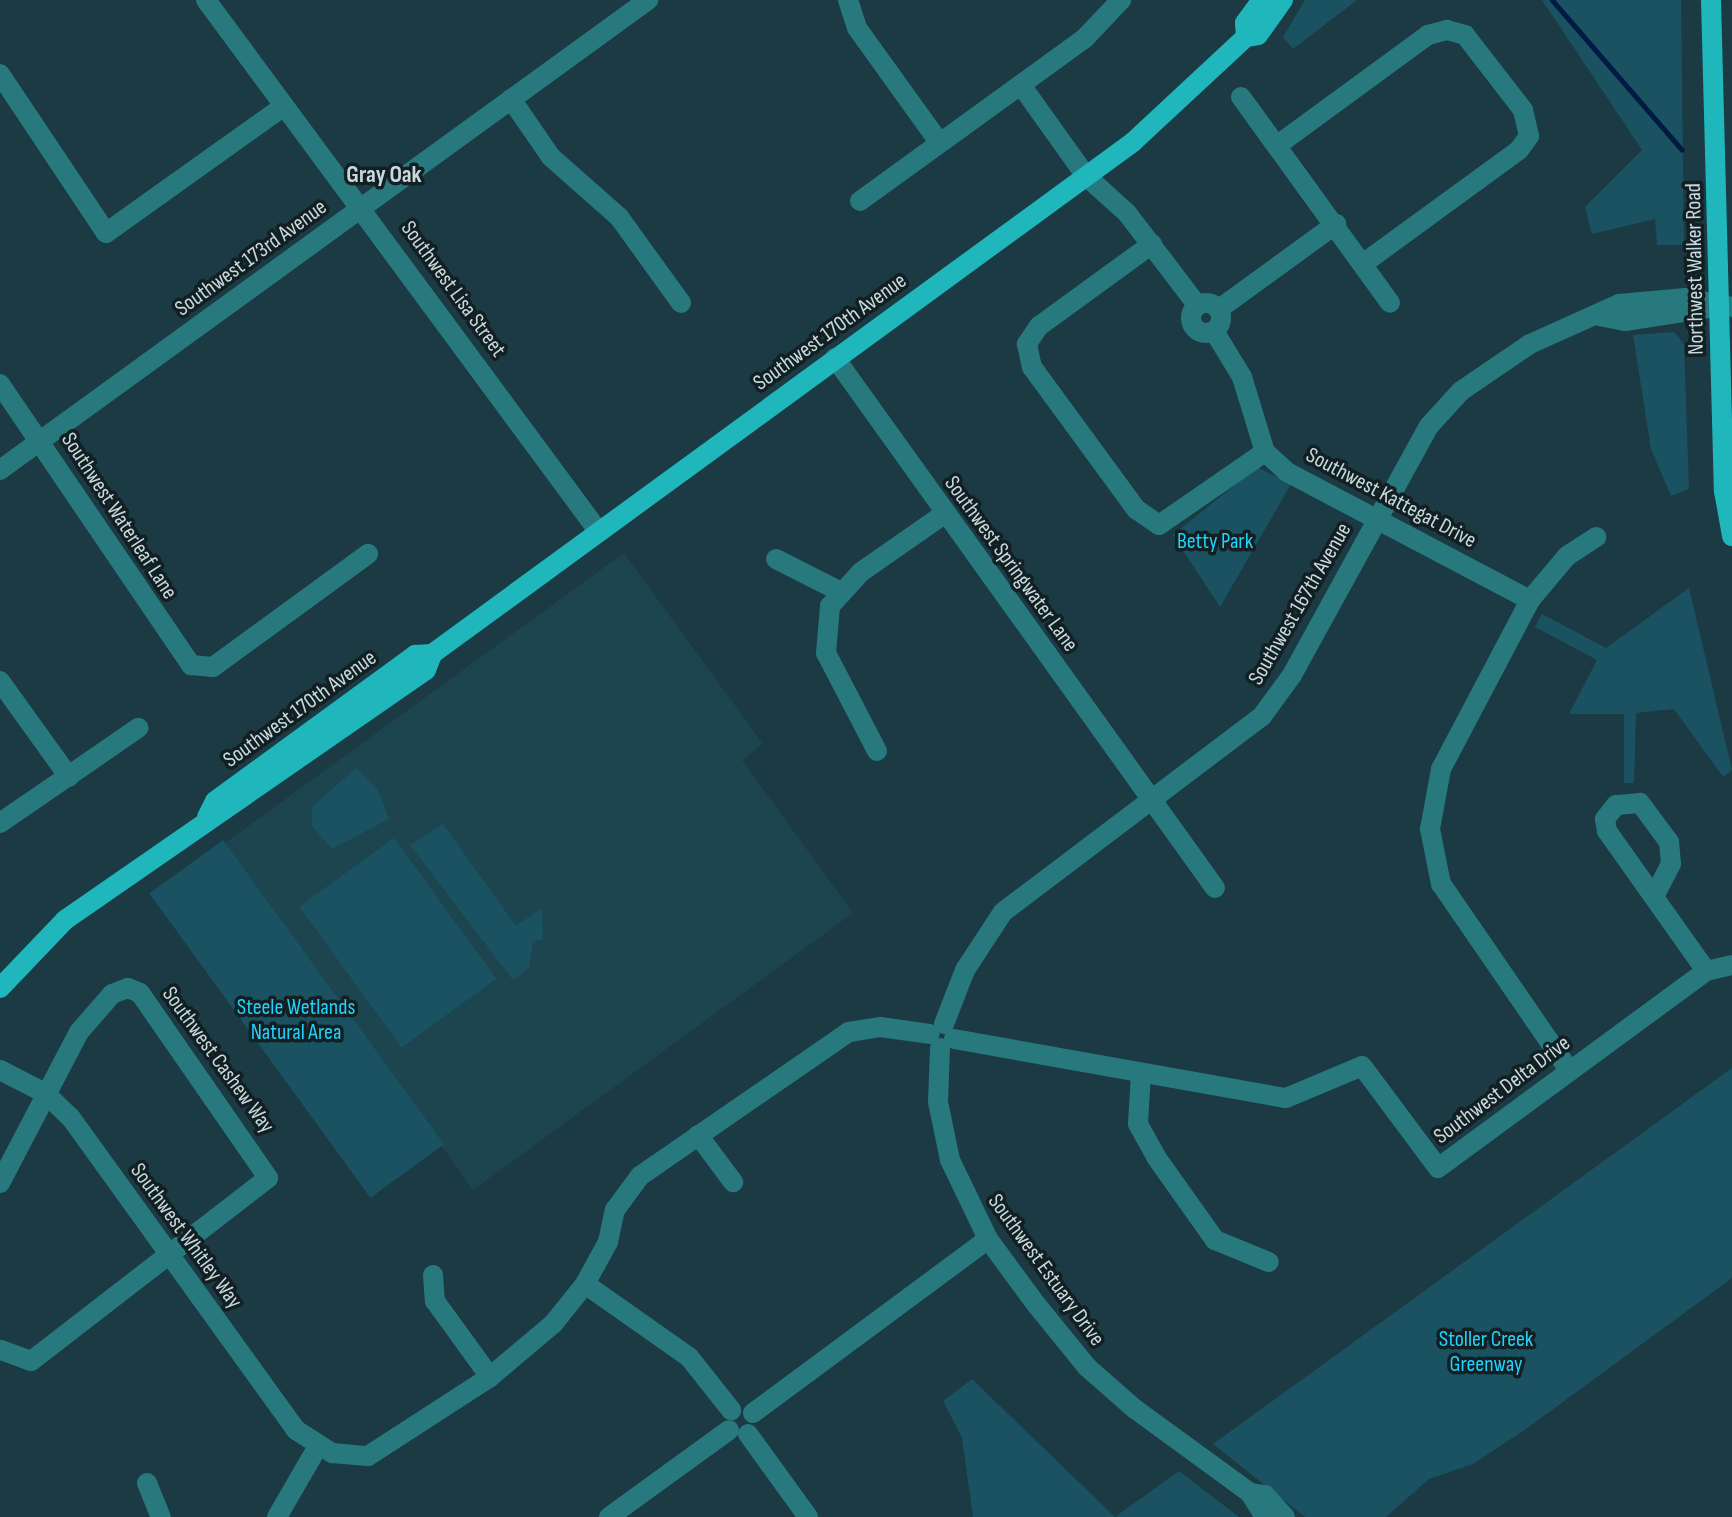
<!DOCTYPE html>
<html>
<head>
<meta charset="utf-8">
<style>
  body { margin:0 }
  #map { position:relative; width:1732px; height:1517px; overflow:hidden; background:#1b3a43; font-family:"Sofia Sans Condensed",sans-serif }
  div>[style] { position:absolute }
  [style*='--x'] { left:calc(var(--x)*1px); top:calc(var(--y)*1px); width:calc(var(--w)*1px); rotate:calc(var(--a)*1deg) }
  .built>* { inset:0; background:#1c4550 }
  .green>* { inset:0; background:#1a5261; transform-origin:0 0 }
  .stream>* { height:5px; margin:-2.5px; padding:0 2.5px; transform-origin:2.5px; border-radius:2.5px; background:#001a44 }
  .minor>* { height:20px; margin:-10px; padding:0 10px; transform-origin:10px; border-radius:10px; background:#28797d }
  .minor>.ring { margin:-10px; padding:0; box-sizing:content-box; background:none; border:20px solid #28797d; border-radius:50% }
  .major>* { height:20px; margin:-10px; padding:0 10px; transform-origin:10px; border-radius:10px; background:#1fb6bc }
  span { translate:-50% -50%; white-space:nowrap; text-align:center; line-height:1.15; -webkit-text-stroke:7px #121f23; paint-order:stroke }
  .street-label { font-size:22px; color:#c9dadf }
  .park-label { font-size:22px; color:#23d2fa }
  .neighbourhood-label { font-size:24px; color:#c9dadf; font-weight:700 }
</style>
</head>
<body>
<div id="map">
  <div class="built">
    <i style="clip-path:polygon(624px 553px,763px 744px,742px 760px,853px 913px,473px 1190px,225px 843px)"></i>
  </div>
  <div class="green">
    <i style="clip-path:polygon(1305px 0,1357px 0,1293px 49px,1283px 37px)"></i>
    <i style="clip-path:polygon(1542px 0,1681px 0,1684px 245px,1657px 245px,1655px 219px,1592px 234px,1585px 207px,1642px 150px)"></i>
    <i style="clip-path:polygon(1674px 332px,1684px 344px,1689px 489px,1671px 496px,1651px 449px,1633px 335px)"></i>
    <i style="clip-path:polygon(1257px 467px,1291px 484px,1220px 607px,1173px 535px)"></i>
    <i style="clip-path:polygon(1689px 588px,1732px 770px,1723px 777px,1674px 709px,1636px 713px,1634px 783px,1624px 783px,1624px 714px,1569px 714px,1597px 660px,1535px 627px,1542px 614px,1606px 648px)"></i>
    <i style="clip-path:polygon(356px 768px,378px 790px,389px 819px,332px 849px,312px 826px,312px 807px)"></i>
    <i style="clip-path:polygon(443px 824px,516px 926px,542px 908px,543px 940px,533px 941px,529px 968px,513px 980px,410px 845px)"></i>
    <i style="left:394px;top:838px;width:174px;height:117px;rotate:54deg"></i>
    <i style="left:223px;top:840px;width:376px;height:91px;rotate:54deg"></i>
    <i style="clip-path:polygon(1732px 1068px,1732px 1278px,1526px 1429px,1473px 1464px,1429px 1479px,1386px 1517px,1305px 1517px,1213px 1444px)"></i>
    <i style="clip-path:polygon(972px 1379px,1115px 1517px,1179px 1471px,1239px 1517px,973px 1517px,962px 1438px,943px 1401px)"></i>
  </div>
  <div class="stream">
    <i style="--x:1552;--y:0;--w:198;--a:49.1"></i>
  </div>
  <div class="minor">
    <i style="--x:206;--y:0;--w:661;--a:53.55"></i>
    <i style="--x:848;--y:0;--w:29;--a:72"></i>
    <i style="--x:857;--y:28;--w:140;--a:54.3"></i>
    <i style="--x:0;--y:74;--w:191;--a:56.3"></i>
    <i style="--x:106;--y:233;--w:215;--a:-35.5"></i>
    <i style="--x:1021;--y:85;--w:112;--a:54.5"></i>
    <i style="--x:1086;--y:176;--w:55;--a:42.1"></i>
    <i style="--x:1127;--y:213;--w:116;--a:52.7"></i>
    <i style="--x:1241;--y:97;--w:254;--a:54.1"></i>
    <i style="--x:511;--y:99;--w:70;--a:55.4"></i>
    <i style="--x:551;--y:157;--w:91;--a:41.4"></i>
    <i style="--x:619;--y:217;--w:106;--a:54.2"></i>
    <i style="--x:1279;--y:144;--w:185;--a:-36.2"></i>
    <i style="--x:1428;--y:35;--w:20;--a:-15"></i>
    <i style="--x:1447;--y:30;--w:19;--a:16"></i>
    <i style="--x:1465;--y:35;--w:95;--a:52.3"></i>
    <i style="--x:1523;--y:110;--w:27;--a:77"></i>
    <i style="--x:1529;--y:136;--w:17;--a:126"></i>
    <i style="--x:1519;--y:150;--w:192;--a:143.9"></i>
    <i style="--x:860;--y:201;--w:276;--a:-35.9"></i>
    <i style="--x:1084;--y:39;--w:54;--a:-46.5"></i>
    <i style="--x:1152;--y:244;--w:140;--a:144"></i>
    <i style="--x:1039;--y:326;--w:22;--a:124"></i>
    <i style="--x:1027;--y:344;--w:24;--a:78"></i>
    <i style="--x:1032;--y:367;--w:176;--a:53.8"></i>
    <i style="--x:1136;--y:509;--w:28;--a:35"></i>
    <i style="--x:1159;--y:525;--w:129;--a:-34.6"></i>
    <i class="ring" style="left:1191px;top:303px;width:10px;height:10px"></i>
    <i style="--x:1219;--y:309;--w:145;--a:-36"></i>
    <i style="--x:1599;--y:316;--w:26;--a:11"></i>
    <i style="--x:1625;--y:321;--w:93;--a:-8.7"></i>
    <i style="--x:1214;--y:331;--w:54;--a:58.7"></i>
    <i style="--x:1242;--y:377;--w:78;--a:73"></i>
    <i style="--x:1265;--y:452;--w:30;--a:42"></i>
    <i style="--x:1287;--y:472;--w:275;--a:27.8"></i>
    <i style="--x:835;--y:358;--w:652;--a:54.36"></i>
    <i style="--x:0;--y:384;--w:340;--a:55.8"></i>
    <i style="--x:191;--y:665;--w:22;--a:5"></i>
    <i style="--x:213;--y:667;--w:192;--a:-36.1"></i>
    <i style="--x:0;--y:470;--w:801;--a:-35.95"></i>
    <i style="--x:776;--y:559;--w:71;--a:26.9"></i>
    <i style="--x:0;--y:681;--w:118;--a:54.3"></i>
    <i style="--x:877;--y:751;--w:110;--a:-117.5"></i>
    <i style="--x:826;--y:653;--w:47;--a:-85.1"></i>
    <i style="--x:830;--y:606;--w:46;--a:-47.6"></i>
    <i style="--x:861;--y:572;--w:101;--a:-34.9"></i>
    <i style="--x:0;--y:823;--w:168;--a:-34.5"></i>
    <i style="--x:1656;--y:893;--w:33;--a:-63"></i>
    <i style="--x:1671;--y:864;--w:22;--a:-95"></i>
    <i style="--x:1669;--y:842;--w:49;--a:-126.6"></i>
    <i style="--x:1640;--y:803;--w:24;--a:175"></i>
    <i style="--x:1616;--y:805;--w:18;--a:128"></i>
    <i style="--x:1605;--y:819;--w:12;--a:81"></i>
    <i style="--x:1607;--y:831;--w:171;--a:54.7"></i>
    <i style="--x:944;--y:1024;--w:58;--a:-68.7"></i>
    <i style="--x:965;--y:970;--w:69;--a:-56.8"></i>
    <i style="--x:1003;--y:912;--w:325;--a:-37.1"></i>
    <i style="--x:1262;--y:716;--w:51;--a:-53.8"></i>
    <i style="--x:1292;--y:675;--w:284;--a:-61.2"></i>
    <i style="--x:1429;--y:426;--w:47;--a:-47.6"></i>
    <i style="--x:1461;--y:391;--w:83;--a:-34.3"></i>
    <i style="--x:1530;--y:344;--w:98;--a:-24.2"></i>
    <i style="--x:1619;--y:304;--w:67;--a:-5.1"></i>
    <i style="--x:1686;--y:298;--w:47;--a:11.1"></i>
    <i style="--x:954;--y:1039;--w:337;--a:10.1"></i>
    <i style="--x:1286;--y:1098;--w:82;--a:-22.8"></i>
    <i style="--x:1362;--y:1066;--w:127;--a:53.3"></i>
    <i style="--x:1438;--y:1168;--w:333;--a:-36.3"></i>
    <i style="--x:1706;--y:971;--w:27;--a:-13"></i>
    <i style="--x:940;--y:1048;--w:54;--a:92.1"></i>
    <i style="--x:938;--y:1102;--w:59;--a:78.3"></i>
    <i style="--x:950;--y:1160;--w:88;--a:64.3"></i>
    <i style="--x:988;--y:1239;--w:79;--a:53.7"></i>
    <i style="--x:1035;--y:1303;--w:82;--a:50.9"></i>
    <i style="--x:1087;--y:1367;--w:64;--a:41.2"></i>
    <i style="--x:1135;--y:1409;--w:142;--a:36.1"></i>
    <i style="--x:1250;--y:1493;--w:15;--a:8"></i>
    <i style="--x:1265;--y:1495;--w:30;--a:48"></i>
    <i style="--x:0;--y:1070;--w:51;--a:27.1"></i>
    <i style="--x:45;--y:1093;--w:36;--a:44"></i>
    <i style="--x:71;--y:1118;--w:385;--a:54.2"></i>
    <i style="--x:296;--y:1430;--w:43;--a:32.6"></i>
    <i style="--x:332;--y:1453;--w:36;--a:5"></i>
    <i style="--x:368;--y:1456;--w:145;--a:-32.9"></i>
    <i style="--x:490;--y:1377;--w:82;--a:-40.1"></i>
    <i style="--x:553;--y:1324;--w:51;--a:-51.3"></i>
    <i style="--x:585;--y:1284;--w:48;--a:-61.3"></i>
    <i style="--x:608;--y:1242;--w:33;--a:-78"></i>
    <i style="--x:615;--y:1210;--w:42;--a:-53.7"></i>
    <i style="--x:640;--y:1176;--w:254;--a:-34.6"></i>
    <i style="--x:849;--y:1032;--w:31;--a:-9"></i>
    <i style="--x:880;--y:1027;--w:50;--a:8"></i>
    <i style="--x:1569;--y:1070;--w:226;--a:-124.5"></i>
    <i style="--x:1441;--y:884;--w:56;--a:-101.3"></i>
    <i style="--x:1430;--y:829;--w:61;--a:-79.6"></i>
    <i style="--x:1441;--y:769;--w:191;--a:-62.2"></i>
    <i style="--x:1530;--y:600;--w:57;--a:-49.9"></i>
    <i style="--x:1567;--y:556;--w:35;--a:-33"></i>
    <i style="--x:1141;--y:1073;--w:51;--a:93.4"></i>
    <i style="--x:1138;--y:1124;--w:38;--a:61"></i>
    <i style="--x:1156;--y:1157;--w:102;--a:54.6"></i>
    <i style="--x:1215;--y:1240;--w:58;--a:22.2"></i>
    <i style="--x:698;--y:1135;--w:59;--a:53.3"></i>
    <i style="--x:0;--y:1183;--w:170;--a:-62.4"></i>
    <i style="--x:79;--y:1032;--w:50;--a:-49"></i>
    <i style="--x:112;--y:994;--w:17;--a:-21"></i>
    <i style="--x:128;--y:988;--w:13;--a:23"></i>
    <i style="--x:140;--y:993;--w:225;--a:55.3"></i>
    <i style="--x:268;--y:1178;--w:299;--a:142.3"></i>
    <i style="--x:31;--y:1361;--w:33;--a:-160"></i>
    <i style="--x:433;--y:1275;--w:26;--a:86"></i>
    <i style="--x:435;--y:1301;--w:94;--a:54.1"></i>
    <i style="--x:585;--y:1284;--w:127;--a:35.1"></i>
    <i style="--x:689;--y:1357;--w:68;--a:51.6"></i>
    <i style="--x:753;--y:1413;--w:292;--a:-36.5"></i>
    <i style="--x:748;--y:1434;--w:102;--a:54.1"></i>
    <i style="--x:147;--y:1483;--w:37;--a:68"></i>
    <i style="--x:1250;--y:1493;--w:28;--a:58"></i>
    <i style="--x:277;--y:1517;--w:80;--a:-59.9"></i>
    <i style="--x:609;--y:1517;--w:148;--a:-35.9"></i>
  </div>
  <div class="major">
    <i style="--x:1711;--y:0;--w:491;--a:88.5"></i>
    <i style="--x:1724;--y:491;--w:46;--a:79.9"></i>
    <i style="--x:1246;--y:37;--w:14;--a:-94"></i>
    <i style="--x:1245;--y:23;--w:29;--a:-54"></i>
    <i style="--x:207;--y:817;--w:18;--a:-63"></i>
    <i style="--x:215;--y:801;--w:248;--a:-36.1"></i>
    <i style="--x:415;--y:655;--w:17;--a:-3"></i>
    <i style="--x:0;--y:988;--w:94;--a:-46.3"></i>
    <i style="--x:65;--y:920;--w:439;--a:-34.7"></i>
    <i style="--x:426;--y:670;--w:17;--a:-69"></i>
    <i style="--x:432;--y:654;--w:868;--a:-36.14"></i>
    <i style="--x:1133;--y:142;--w:154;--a:-42.9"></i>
    <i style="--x:1246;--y:37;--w:12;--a:-9"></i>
    <i style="--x:1258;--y:35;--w:43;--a:-54.5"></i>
  </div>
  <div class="street-label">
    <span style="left:251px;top:258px;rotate:-36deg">Southwest 173rd Avenue</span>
    <span style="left:1695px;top:269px;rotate:-91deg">Northwest Walker Road</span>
    <span style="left:453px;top:289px;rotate:54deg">Southwest Lisa Street</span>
    <span style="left:830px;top:332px;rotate:-36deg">Southwest 170th Avenue</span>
    <span style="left:1391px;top:498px;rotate:28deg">Southwest Kattegat Drive</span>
    <span style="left:119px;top:516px;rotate:57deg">Southwest Waterleaf Lane</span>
    <span style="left:1011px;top:564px;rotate:54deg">Southwest Springwater Lane</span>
    <span style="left:1300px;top:604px;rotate:-60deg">Southwest 167th Avenue</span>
    <span style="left:300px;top:709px;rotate:-36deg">Southwest 170th Avenue</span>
    <span style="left:218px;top:1060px;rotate:54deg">Southwest Cashew Way</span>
    <span style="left:1502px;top:1090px;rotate:-37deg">Southwest Delta Drive</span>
    <span style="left:186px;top:1236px;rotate:54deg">Southwest Whitley Way</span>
    <span style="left:1046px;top:1270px;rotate:54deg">Southwest Estuary Drive</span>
  </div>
  <div class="park-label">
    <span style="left:1215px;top:542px">Betty Park</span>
    <span style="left:296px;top:1020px">Steele Wetlands<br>Natural Area</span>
    <span style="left:1486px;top:1352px">Stoller Creek<br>Greenway</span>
  </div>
  <div class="neighbourhood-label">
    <span style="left:384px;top:175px">Gray Oak</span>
  </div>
</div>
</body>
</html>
